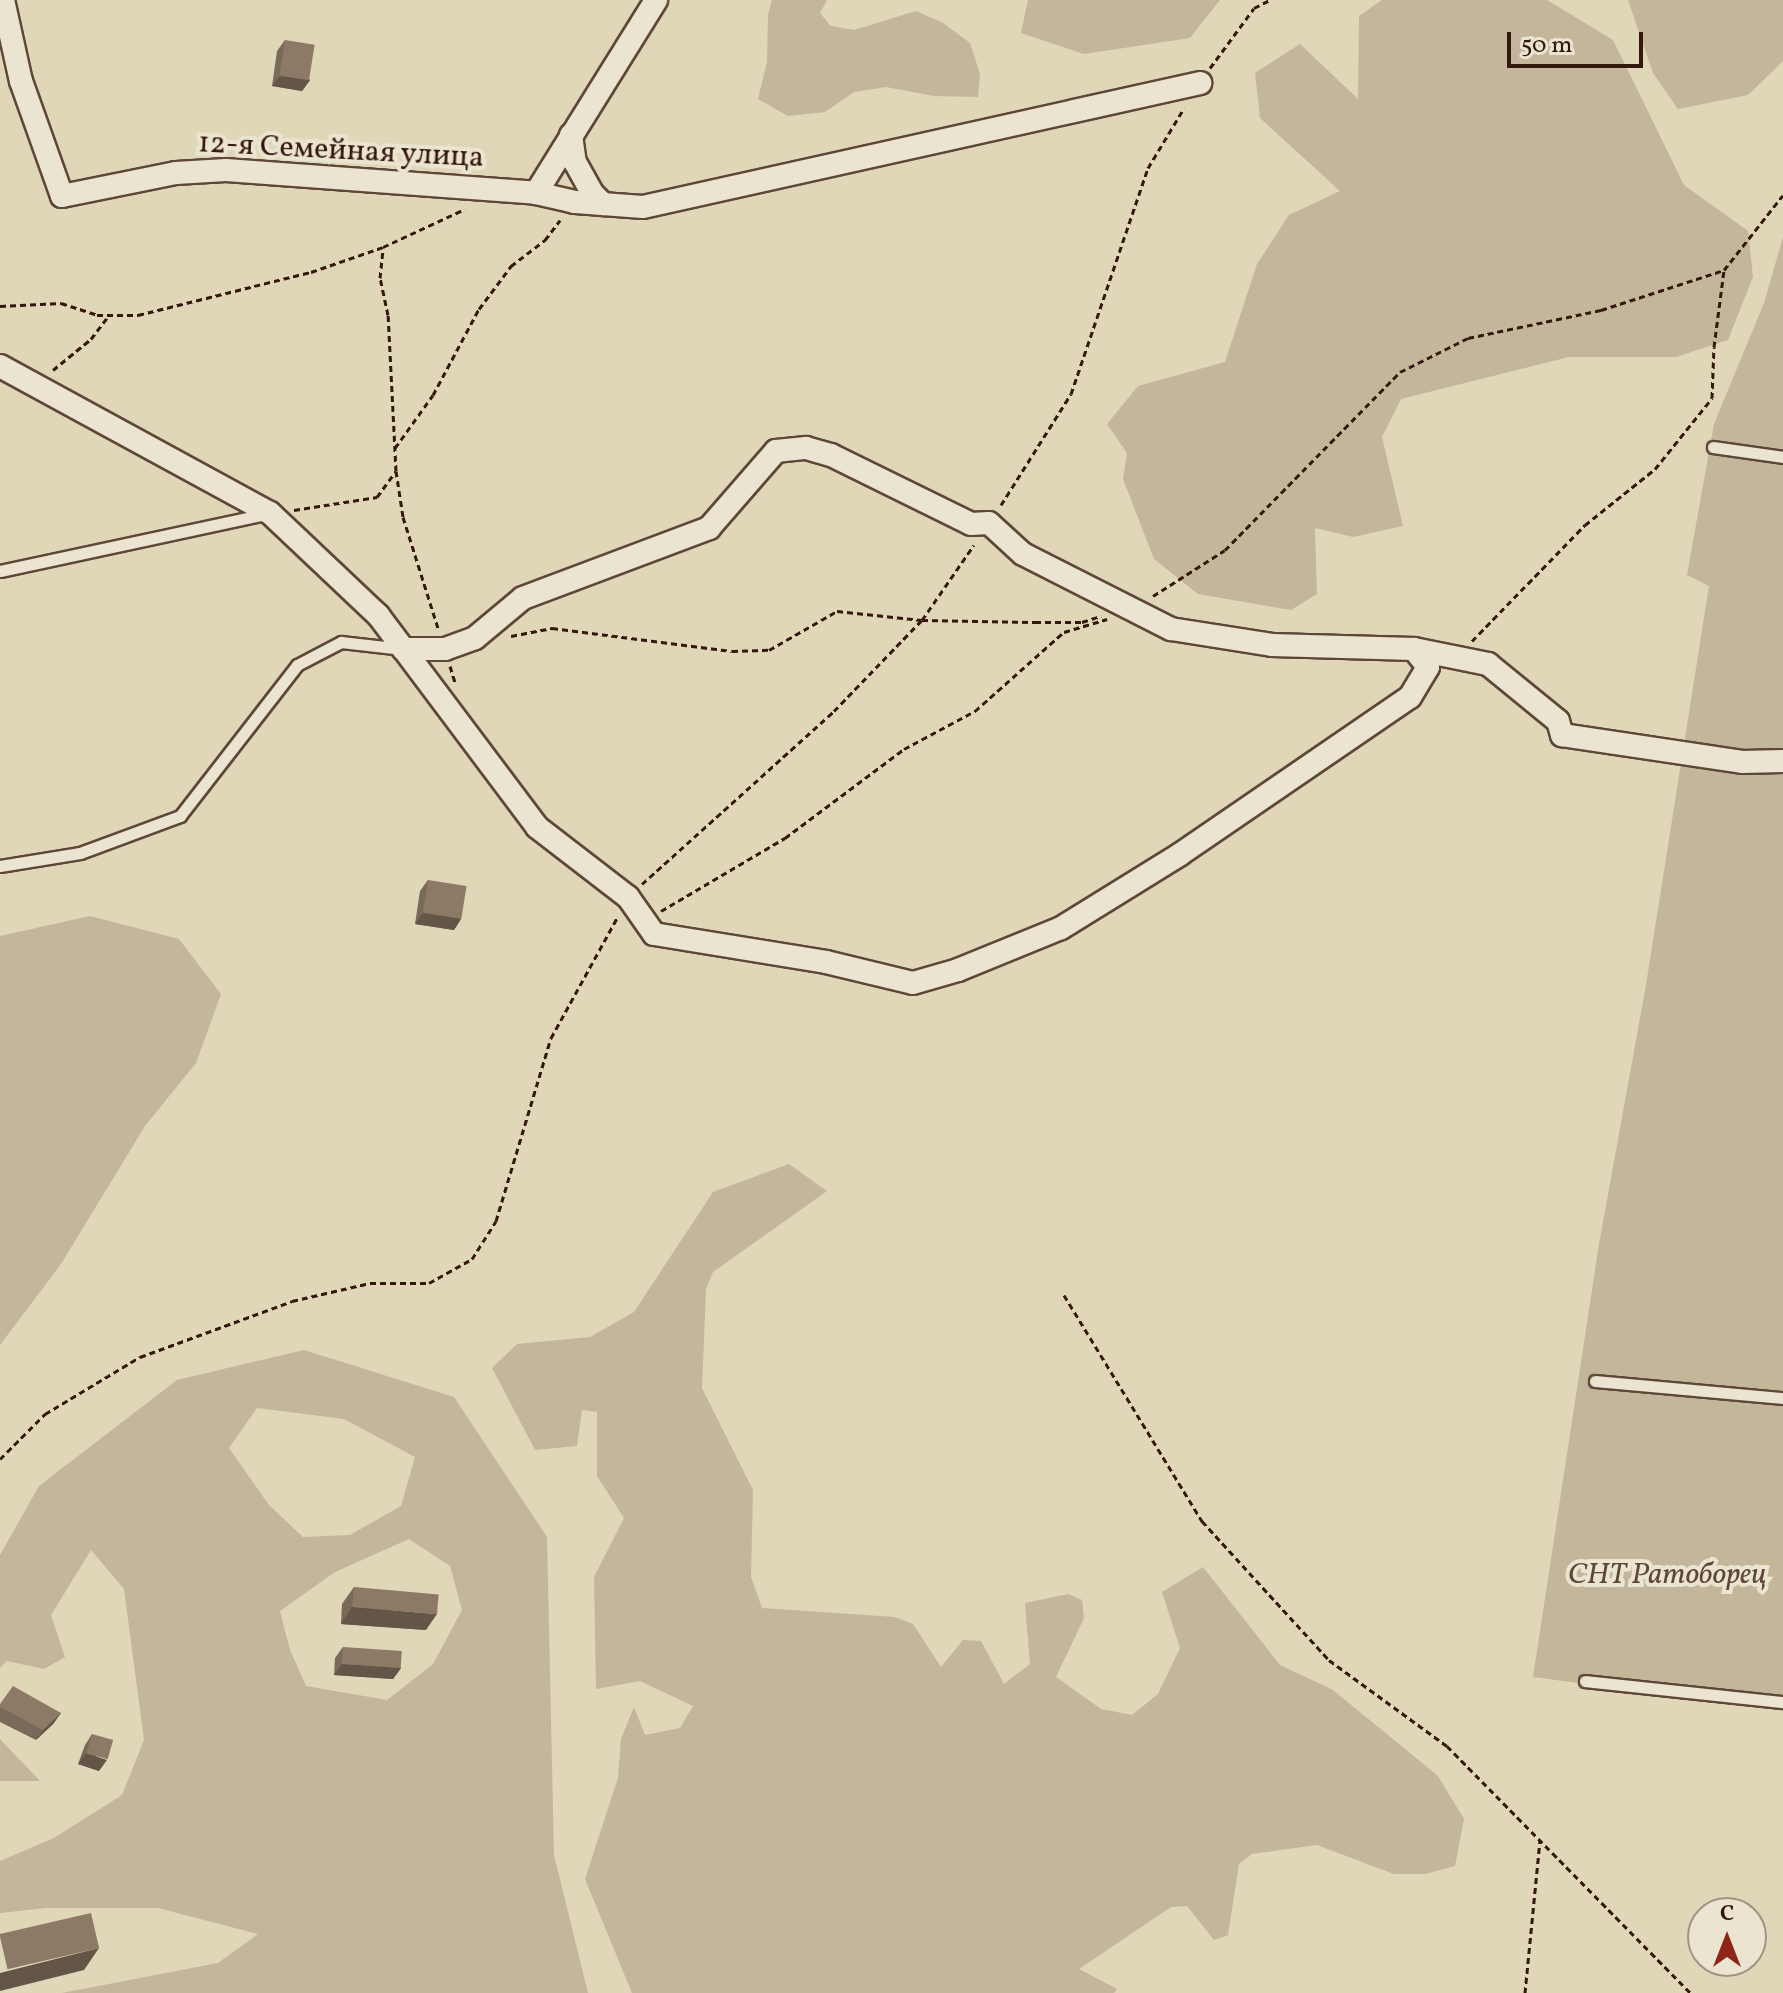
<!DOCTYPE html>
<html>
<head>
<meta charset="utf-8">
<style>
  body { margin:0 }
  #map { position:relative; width:1783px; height:1993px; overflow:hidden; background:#e0d6b8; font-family:Vollkorn,serif }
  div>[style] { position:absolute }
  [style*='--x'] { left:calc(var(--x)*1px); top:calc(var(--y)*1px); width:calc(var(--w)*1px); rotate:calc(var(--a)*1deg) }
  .green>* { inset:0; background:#c3b69b }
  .path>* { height:3px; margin-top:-1.5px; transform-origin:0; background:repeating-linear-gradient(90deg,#34170d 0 6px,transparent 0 10px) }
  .roads { filter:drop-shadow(2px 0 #5f4738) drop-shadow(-2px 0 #5f4738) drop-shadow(0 2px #5f4738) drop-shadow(0 -2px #5f4738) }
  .service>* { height:11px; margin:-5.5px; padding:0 5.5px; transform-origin:5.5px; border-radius:5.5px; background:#ebe4d1 }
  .minor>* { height:22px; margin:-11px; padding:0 11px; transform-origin:11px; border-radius:11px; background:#ebe4d1 }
  .wall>* { inset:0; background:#796958 }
  .shaded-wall>* { inset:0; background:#635547 }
  .building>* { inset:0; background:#8d7a66; transform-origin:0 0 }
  span { translate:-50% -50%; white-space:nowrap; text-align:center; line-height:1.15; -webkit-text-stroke:8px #ebe4d1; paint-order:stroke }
  .street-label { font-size:30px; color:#34170d }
  .park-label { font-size:30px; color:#5f4738; font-style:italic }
  .north { position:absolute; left:1687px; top:1897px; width:80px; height:80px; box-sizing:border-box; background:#ebe4d1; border:2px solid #a29283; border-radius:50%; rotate:0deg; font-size:22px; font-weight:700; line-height:32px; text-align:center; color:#34170d }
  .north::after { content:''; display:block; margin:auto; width:28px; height:36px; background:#8f2418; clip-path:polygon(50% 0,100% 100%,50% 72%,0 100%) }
  .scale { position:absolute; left:1507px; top:32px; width:136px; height:36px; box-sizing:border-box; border:4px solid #34170d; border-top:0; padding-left:10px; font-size:24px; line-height:28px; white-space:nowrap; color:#34170d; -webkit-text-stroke:6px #ebe4d1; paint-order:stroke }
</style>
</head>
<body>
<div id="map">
  <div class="green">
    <i style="clip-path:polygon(772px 0,827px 0,820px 13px,831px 26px,854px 30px,916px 11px,943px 23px,970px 43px,980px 74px,978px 97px,934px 96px,886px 87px,854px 92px,825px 112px,788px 116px,758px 99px,767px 62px,768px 15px)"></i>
    <i style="clip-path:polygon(1028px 0,1220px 0,1190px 38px,1084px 54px,1021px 33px)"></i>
    <i style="clip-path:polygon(1382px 0,1547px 0,1613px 40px,1684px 185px,1748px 231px,1753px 277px,1728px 340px,1676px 357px,1569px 357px,1401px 399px,1382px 437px,1403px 526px,1353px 537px,1315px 528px,1317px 594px,1291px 610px,1198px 594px,1154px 559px,1123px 479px,1127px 453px,1107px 424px,1138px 386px,1225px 362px,1257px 264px,1289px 215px,1340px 191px,1260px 118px,1255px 73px,1300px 44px,1358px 99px,1359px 16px)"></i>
    <i style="clip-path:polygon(1628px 0,1783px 0,1783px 61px,1748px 95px,1678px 109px,1653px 73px)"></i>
    <i style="clip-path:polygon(1783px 237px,1783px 1710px,1533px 1677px,1599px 1244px,1646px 985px,1709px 586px,1687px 575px,1714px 424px,1764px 303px)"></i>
    <i style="clip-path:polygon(90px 916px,179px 939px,221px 994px,196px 1063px,145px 1126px,61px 1264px,0 1345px,0 936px)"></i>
    <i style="clip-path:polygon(789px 1164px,827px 1191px,713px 1272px,706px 1289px,702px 1388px,753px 1490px,751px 1577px,762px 1608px,895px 1617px,913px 1624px,941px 1667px,963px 1640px,981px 1641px,1004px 1684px,1030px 1664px,1025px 1603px,1068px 1594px,1082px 1600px,1084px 1618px,1056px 1677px,1101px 1709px,1132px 1715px,1158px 1694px,1180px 1648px,1162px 1592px,1203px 1567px,1280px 1665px,1333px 1690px,1438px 1776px,1464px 1819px,1455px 1866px,1425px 1874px,1394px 1874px,1317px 1845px,1252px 1854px,1239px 1864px,1228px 1935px,1214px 1940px,1187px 1906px,1171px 1907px,1079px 1969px,1117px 1989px,1114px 1993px,632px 1993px,585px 1879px,618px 1778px,621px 1739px,634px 1707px,645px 1735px,680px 1728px,693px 1706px,640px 1681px,596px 1689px,594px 1577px,624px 1518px,597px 1476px,597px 1412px,582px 1410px,577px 1446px,535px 1450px,492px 1368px,517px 1344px,590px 1337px,634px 1312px,713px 1192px)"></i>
    <i style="clip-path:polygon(evenodd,304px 1350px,454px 1397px,547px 1537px,554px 1855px,588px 1993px,62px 1993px,218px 1963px,258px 1934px,158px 1908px,46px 1908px,0 1913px,0 1861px,54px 1838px,122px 1795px,144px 1740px,124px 1589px,91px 1550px,51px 1615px,65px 1657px,44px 1669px,7px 1661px,0 1668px,0 1555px,39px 1486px,177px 1380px,304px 1350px,257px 1408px,344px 1419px,415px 1457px,401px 1506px,350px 1535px,303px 1537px,269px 1505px,229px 1448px,257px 1408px,304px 1350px,409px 1539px,450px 1566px,462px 1610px,433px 1664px,387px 1700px,306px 1686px,290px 1650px,280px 1611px,335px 1572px,409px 1539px)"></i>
    <i style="clip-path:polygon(0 1739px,40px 1781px,0 1781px)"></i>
  </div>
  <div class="path">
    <i style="--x:1210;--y:68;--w:74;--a:-53.7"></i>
    <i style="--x:1254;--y:8;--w:18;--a:-27"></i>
    <i style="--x:0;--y:306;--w:61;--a:-2.8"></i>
    <i style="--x:61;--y:303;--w:38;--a:18"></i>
    <i style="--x:97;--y:315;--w:41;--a:0"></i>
    <i style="--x:138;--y:315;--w:178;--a:-14"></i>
    <i style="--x:311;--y:272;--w:76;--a:-19.1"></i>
    <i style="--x:383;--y:247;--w:90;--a:-24.9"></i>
    <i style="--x:53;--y:370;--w:49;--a:-39.2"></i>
    <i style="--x:91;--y:339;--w:30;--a:-53"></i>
    <i style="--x:395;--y:448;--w:65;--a:-54.4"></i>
    <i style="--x:433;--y:395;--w:98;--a:-61.9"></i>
    <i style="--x:479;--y:309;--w:54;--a:-53.3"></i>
    <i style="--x:511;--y:266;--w:43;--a:-37.4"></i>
    <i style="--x:545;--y:240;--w:25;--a:-53"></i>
    <i style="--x:396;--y:471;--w:47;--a:81.3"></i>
    <i style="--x:403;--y:517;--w:116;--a:72.5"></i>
    <i style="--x:1001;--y:505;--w:131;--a:-57.8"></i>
    <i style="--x:1071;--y:394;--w:239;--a:-71.2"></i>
    <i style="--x:1148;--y:168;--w:70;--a:-59"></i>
    <i style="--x:294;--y:510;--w:84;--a:-8.9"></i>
    <i style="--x:377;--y:497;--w:32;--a:-54"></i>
    <i style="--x:396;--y:471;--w:156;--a:-92.9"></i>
    <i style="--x:388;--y:315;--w:38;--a:-102"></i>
    <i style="--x:380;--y:278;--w:30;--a:-84"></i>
    <i style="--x:1153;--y:596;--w:85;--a:-32.6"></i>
    <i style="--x:1225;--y:550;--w:250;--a:-45.5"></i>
    <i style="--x:1400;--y:372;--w:76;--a:-26.6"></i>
    <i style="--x:1468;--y:338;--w:136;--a:-11.9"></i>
    <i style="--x:1601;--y:310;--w:129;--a:-18"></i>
    <i style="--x:1724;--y:270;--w:95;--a:-51.8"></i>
    <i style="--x:511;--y:636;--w:42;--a:-11"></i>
    <i style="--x:552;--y:628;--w:181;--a:7.3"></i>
    <i style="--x:732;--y:651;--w:37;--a:-2"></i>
    <i style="--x:769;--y:650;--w:78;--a:-29.8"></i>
    <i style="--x:837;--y:611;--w:85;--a:6"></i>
    <i style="--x:922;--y:620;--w:113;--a:1"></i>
    <i style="--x:1035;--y:622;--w:47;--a:0"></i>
    <i style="--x:1082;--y:622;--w:20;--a:-18"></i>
    <i style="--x:1472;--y:641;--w:162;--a:-45.8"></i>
    <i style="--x:1585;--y:525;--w:90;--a:-38.7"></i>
    <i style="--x:1655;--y:469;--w:91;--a:-51.2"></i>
    <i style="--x:1712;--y:398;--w:51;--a:-87.8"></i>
    <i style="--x:1714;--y:347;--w:78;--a:-82.6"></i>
    <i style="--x:450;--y:666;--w:17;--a:73"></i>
    <i style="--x:642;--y:884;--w:258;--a:-42"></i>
    <i style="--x:834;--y:711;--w:127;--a:-46"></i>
    <i style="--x:922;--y:620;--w:91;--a:-55.3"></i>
    <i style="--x:661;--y:911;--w:144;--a:-30.5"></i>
    <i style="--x:785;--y:838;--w:149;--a:-36.8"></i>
    <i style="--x:904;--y:749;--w:81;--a:-28.2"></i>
    <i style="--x:975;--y:711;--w:119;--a:-41.6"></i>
    <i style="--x:1064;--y:632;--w:45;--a:-16.8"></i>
    <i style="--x:1064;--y:1295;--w:265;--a:58.6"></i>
    <i style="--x:1202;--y:1521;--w:188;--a:47.6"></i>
    <i style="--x:1329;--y:1660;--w:146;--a:36.1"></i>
    <i style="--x:1447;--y:1746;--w:347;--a:45.4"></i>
    <i style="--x:0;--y:1459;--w:64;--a:-45"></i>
    <i style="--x:45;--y:1414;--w:111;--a:-31"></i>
    <i style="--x:140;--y:1357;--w:162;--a:-20.2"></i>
    <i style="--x:292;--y:1301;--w:80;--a:-13"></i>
    <i style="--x:370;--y:1283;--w:59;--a:0"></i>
    <i style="--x:429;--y:1283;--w:49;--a:-29.2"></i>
    <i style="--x:472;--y:1259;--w:45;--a:-57.7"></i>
    <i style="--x:496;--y:1221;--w:191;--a:-73.3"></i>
    <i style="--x:551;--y:1038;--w:137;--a:-61.2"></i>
    <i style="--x:1525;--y:1993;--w:153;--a:-84.4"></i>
  </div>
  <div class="roads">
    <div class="service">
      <i style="--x:1713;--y:447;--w:71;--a:8.1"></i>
      <i style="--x:0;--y:571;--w:271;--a:-12.1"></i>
      <i style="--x:0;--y:866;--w:81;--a:-9.2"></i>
      <i style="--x:80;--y:853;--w:107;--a:-20.3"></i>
      <i style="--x:180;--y:816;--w:191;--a:-52.2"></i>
      <i style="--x:297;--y:665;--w:50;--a:-27.6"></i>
      <i style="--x:341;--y:642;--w:62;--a:6.4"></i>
      <i style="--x:1595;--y:1381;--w:189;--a:5.2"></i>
      <i style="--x:1585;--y:1681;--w:199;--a:6.1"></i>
    </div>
    <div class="minor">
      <i style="--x:3;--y:0;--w:83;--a:77.5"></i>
      <i style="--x:21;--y:81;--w:122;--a:70.4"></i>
      <i style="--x:62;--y:196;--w:116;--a:-11.4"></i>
      <i style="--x:176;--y:173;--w:50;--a:-3.4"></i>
      <i style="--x:226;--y:170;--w:311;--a:4.2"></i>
      <i style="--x:536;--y:193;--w:40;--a:13"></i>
      <i style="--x:575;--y:202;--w:68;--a:4.2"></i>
      <i style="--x:643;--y:207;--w:571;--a:-12.55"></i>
      <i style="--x:571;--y:135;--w:27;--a:82"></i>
      <i style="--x:575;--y:162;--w:35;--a:61"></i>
      <i style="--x:592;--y:193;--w:16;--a:45"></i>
      <i style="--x:536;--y:193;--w:227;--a:-58.1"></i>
      <i style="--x:0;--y:366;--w:307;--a:28.6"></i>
      <i style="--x:270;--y:513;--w:149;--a:43.4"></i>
      <i style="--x:378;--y:615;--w:265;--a:53.1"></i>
      <i style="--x:537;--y:827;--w:115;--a:37.6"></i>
      <i style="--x:628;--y:897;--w:45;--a:54.9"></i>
      <i style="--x:654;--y:934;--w:174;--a:9.2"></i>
      <i style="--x:826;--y:962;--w:89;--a:13.6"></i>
      <i style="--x:913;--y:983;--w:47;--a:-16.1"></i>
      <i style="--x:958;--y:970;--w:111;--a:-22.2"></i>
      <i style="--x:1061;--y:928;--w:139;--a:-31.7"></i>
      <i style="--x:1179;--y:855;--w:280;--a:-34.4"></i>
      <i style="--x:1410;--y:697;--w:35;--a:-59"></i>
      <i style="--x:1428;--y:667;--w:23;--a:-128"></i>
      <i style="--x:403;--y:649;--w:42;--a:0"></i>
      <i style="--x:445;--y:649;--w:32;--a:-20"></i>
      <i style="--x:475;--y:638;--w:62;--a:-39.8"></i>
      <i style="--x:523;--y:598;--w:199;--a:-20.6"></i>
      <i style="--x:709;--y:528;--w:102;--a:-49"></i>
      <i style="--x:776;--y:451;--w:30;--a:-6"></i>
      <i style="--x:806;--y:448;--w:26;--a:16"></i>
      <i style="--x:831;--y:455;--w:156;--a:26.2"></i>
      <i style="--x:971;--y:524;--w:18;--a:-3"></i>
      <i style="--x:989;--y:523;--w:46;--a:42.4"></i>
      <i style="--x:1023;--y:554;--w:166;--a:26.9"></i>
      <i style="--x:1171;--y:629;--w:102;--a:9"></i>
      <i style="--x:1272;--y:645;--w:142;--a:1.6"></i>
      <i style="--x:1414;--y:649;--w:76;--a:11.5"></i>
      <i style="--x:1488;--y:664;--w:90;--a:39.2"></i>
      <i style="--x:1558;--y:721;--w:15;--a:74"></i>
      <i style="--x:1562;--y:735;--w:182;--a:8.5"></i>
      <i style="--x:1742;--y:762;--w:41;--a:-1.4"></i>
    </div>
  </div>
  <div class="wall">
    <i style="clip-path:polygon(285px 40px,310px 80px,302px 91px,272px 86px,277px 51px)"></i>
    <i style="clip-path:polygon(428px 880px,461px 919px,454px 930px,415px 924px,420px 891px)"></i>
    <i style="clip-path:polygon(354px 1587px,426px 1630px,341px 1624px,342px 1604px)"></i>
    <i style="clip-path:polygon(343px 1647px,401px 1668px,393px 1679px,334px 1675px,335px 1658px)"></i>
    <i style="clip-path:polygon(0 1704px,61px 1713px,53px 1724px,36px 1740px,0 1722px)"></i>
    <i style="clip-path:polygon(92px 1734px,99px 1771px,78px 1764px,85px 1745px)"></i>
  </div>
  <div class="shaded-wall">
    <i style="clip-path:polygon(280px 76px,310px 80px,302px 91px,272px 86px)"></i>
    <i style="clip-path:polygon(423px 913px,461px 919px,454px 930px,415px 924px)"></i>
    <i style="clip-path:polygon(352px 1607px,437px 1614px,426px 1630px,341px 1624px)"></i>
    <i style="clip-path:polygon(342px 1664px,401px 1668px,393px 1679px,334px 1675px)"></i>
    <i style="clip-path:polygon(61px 1713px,53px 1724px,36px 1740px,43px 1730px)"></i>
    <i style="clip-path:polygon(86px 1753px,107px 1760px,99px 1771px,78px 1764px)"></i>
    <i style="clip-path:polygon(99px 1948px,84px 1970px,0 1991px,0 1973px)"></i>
  </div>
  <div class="building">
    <i style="left:285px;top:40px;width:30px;height:36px;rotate:9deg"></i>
    <i style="left:428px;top:880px;width:39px;height:33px;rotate:9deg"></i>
    <i style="left:354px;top:1587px;width:85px;height:20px;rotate:5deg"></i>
    <i style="left:343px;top:1647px;width:59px;height:17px;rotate:4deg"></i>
    <i style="clip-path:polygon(13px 1686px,61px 1713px,43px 1730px,0 1707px,0 1704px)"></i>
    <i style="left:92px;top:1734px;width:22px;height:20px;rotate:16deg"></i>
    <i style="left:91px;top:1913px;width:36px;height:94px;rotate:77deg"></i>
  </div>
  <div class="street-label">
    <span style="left:341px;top:151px;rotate:3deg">12-я Семейная улица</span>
  </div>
  <div class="park-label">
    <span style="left:1667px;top:1575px">СНТ Ратоборец</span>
  </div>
  <div class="north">С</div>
  <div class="scale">50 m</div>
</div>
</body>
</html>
